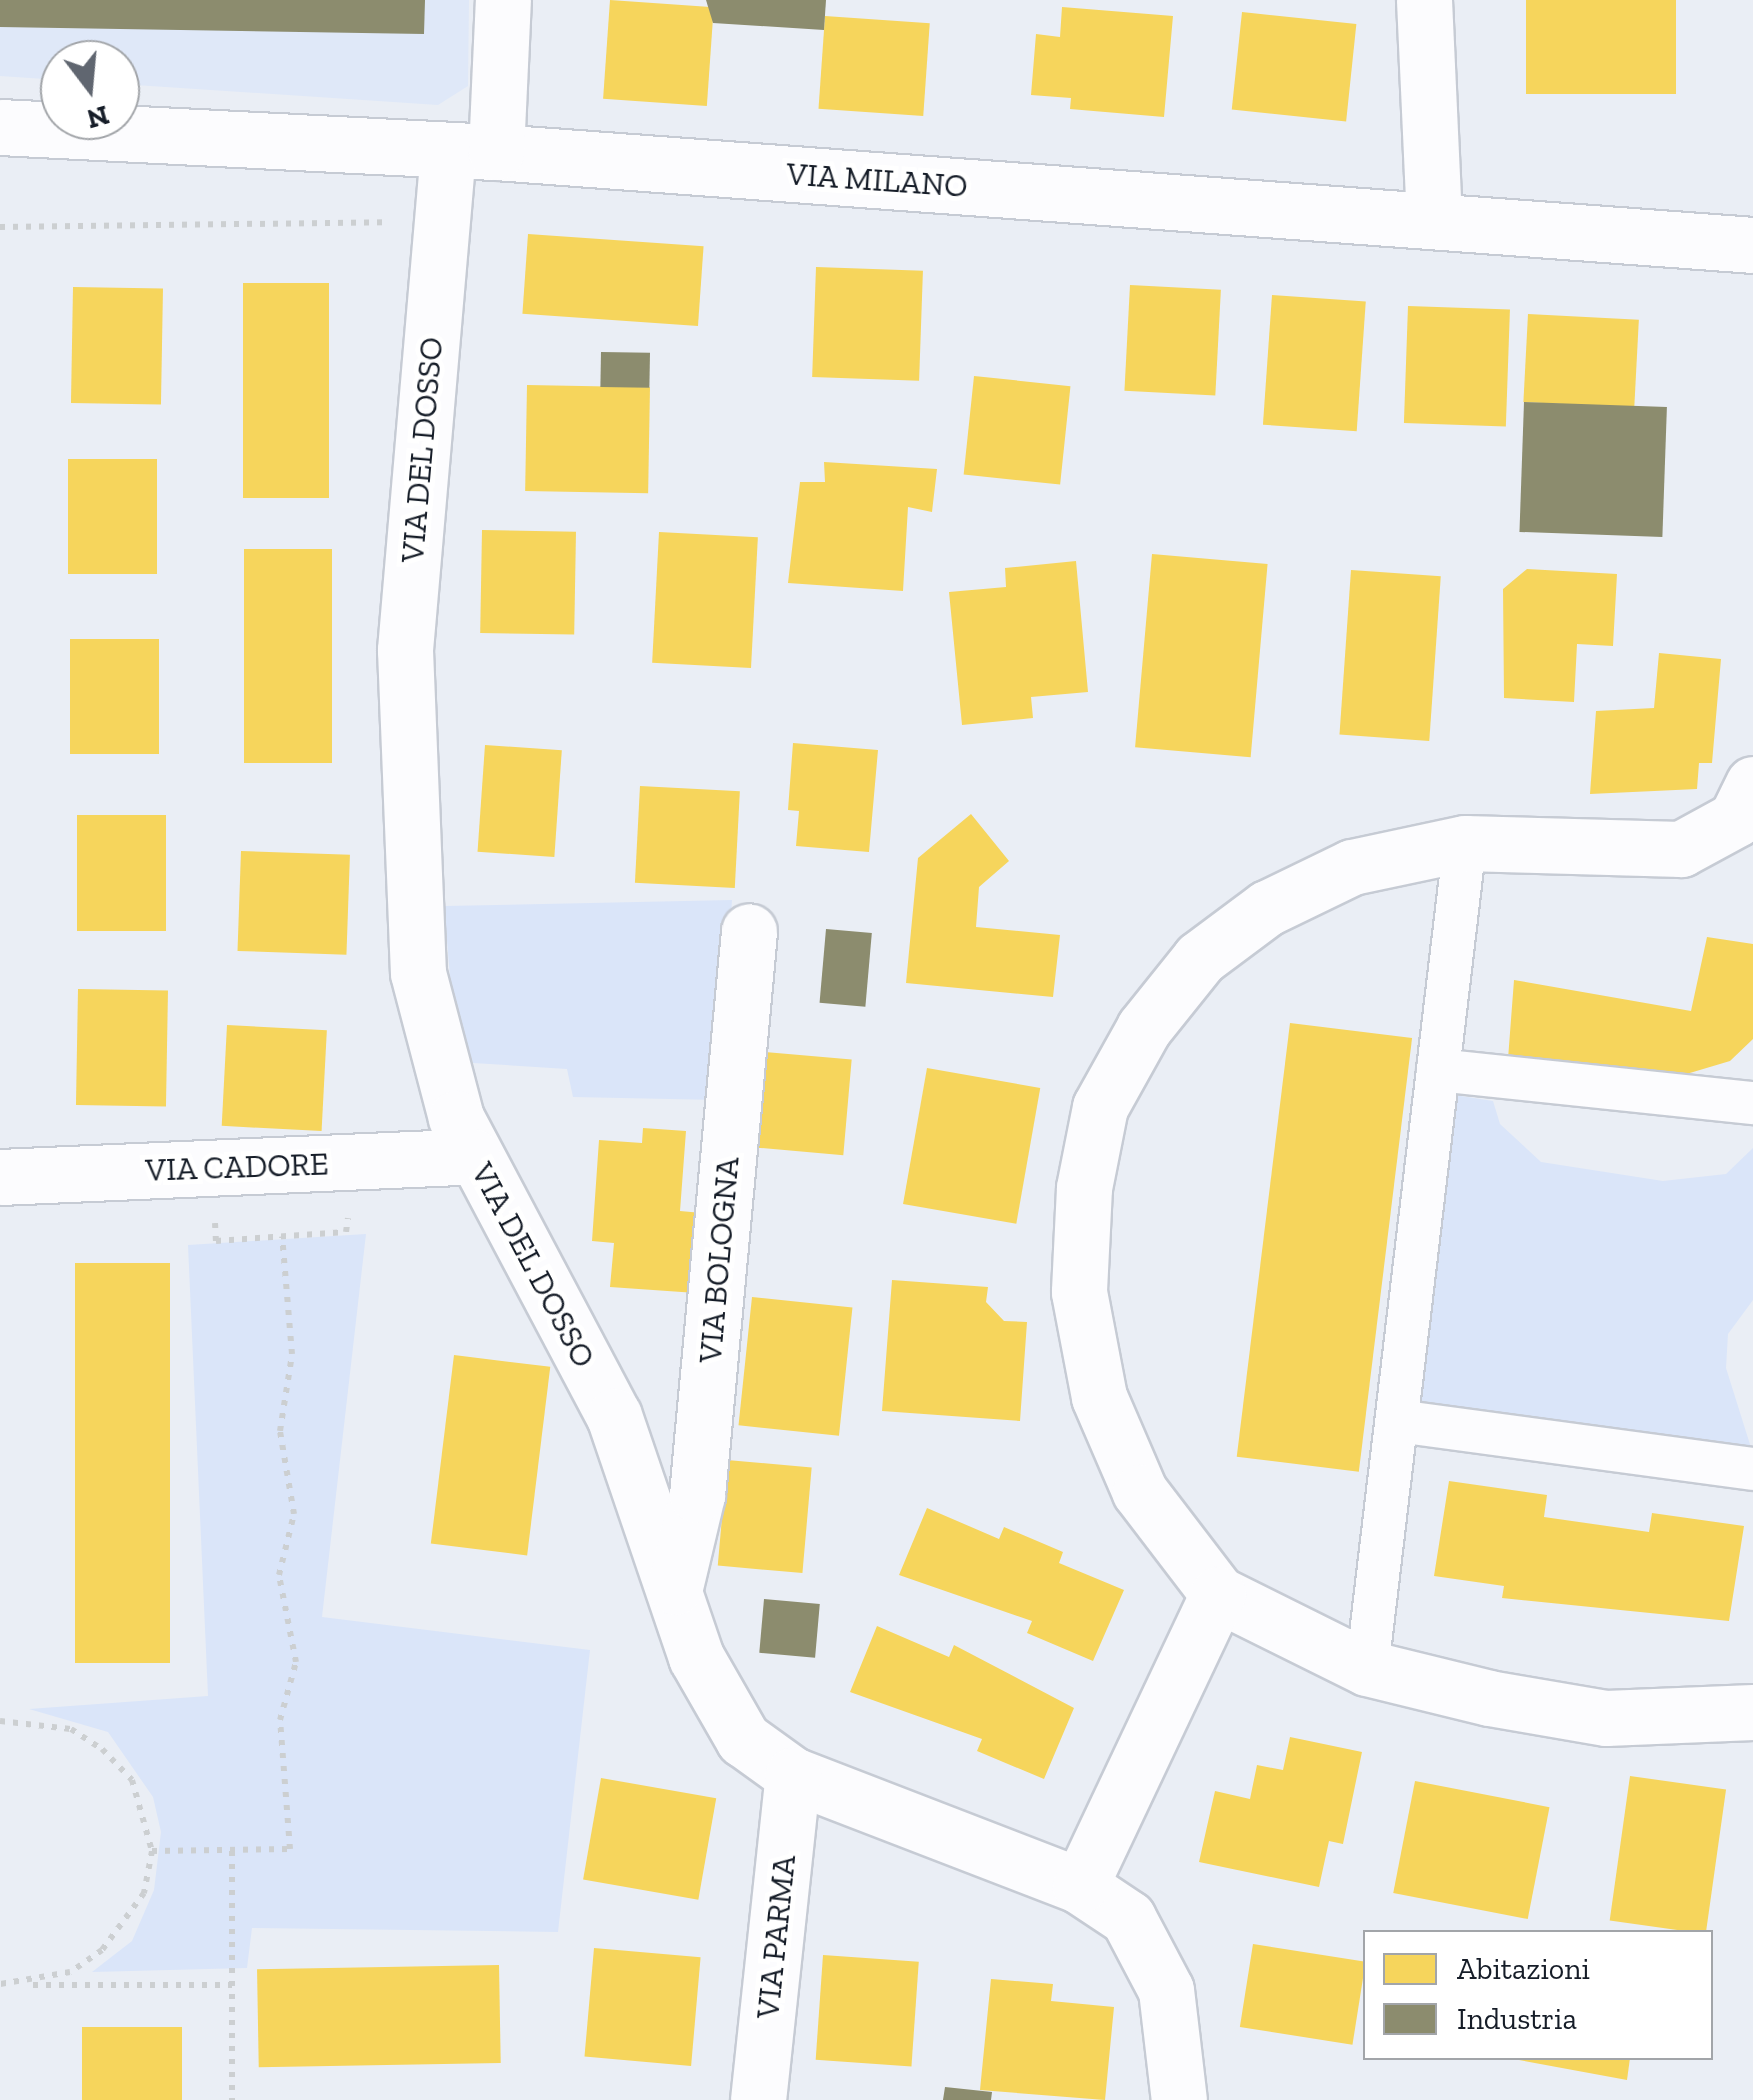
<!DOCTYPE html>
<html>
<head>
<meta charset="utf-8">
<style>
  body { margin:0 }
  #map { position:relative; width:1753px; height:2100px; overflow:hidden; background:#eaeef5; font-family:"Zilla Slab",serif }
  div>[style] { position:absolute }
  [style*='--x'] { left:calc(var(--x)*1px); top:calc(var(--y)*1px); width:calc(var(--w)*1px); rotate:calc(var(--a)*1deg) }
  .built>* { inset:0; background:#dfe8f8 }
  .green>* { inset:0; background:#dae5f9 }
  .homes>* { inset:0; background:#f6d55c; transform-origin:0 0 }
  .industry>* { inset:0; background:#8c8c6e; transform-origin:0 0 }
  .path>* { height:6px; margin-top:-3px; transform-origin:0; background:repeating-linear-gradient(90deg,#cccfd1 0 5px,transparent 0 13px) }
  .roads { filter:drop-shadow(2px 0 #c6cbd4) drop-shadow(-2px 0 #c6cbd4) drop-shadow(0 2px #c6cbd4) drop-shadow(0 -2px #c6cbd4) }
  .pedestrian>* { height:42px; margin:-21px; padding:0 21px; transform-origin:21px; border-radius:21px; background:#fcfcfe }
  .minor>* { height:55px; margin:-27.5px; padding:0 27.5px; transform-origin:27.5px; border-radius:27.5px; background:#fcfcfe }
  span { translate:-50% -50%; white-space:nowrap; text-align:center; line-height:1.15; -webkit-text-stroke:10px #fff; paint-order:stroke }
  .street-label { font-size:32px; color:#161d28 }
  .legend { position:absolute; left:1363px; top:1930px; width:350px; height:130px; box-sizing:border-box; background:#fff; border:2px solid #a2a5a9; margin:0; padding:12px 18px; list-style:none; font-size:30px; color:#161d28 }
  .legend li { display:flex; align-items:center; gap:20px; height:50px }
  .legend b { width:50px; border:2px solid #a2a5a9 }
  .north { position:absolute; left:40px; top:40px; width:100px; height:100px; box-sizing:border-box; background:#fff; border:2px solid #a2a5a9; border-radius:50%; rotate:164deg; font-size:28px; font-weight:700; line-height:40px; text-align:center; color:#161d28 }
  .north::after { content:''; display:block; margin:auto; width:35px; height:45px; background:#606670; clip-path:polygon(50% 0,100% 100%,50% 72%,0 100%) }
</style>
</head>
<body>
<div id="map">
  <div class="built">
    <i style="clip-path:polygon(0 0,469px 0,468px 86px,438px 105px,120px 84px,120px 60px,60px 60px,60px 80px,0 76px)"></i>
  </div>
  <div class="green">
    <i style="clip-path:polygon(732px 900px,718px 1100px,573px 1097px,567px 1069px,473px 1063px,452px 999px,444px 906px)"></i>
    <i style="clip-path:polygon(1448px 1094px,1493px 1101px,1500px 1124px,1541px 1162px,1663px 1181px,1726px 1174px,1753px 1148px,1753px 1300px,1728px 1334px,1726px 1368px,1753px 1454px,1413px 1408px)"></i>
    <i style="clip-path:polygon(366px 1234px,322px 1617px,590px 1650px,558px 1932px,252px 1928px,247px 1968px,92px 1972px,132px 1941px,154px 1890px,161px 1832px,153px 1797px,108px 1732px,29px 1709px,208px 1696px,188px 1245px)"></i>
  </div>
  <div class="homes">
    <i style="left:610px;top:0;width:104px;height:99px;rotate:4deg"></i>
    <i style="left:1526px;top:0;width:150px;height:94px"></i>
    <i style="clip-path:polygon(1062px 7px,1173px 16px,1164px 117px,1070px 109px,1071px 98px,1031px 95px,1036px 34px,1060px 37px)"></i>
    <i style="left:1242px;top:12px;width:115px;height:98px;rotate:6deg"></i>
    <i style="left:825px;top:16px;width:105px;height:93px;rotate:4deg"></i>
    <i style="left:528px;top:234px;width:176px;height:80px;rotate:4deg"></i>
    <i style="left:816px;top:267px;width:107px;height:110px;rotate:2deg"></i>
    <i style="left:329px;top:283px;width:215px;height:86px;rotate:90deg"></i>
    <i style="left:1130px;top:285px;width:91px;height:106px;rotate:3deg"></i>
    <i style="left:73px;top:287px;width:90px;height:116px;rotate:1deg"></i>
    <i style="left:1272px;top:295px;width:94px;height:130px;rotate:4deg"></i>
    <i style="left:1408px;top:306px;width:102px;height:117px;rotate:2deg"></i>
    <i style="left:1528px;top:314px;width:111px;height:88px;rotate:3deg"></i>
    <i style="left:974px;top:376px;width:97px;height:99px;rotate:6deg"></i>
    <i style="left:527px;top:385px;width:123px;height:106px;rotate:1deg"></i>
    <i style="left:68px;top:459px;width:89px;height:115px"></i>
    <i style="clip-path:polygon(824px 462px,937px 469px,932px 512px,908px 507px,903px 591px,788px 583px,800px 482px,825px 482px)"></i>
    <i style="left:482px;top:530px;width:94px;height:103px;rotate:1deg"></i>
    <i style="left:659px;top:532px;width:99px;height:131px;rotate:3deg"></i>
    <i style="left:244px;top:549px;width:88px;height:214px"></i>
    <i style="left:1152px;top:554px;width:116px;height:194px;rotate:5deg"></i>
    <i style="clip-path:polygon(1076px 561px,1088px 692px,1031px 697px,1033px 718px,962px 725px,949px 592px,1006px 587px,1005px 568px)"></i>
    <i style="clip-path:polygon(1527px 569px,1617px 574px,1613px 646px,1577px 644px,1574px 702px,1504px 698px,1503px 589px)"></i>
    <i style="left:1351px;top:570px;width:90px;height:165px;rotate:4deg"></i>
    <i style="left:70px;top:639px;width:89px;height:115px"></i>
    <i style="clip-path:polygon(1659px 653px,1721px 659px,1712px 763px,1699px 763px,1697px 789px,1590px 794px,1596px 711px,1654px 708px)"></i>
    <i style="clip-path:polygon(793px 743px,878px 750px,869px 852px,796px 846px,799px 811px,788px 810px)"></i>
    <i style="left:485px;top:745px;width:77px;height:107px;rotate:4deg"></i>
    <i style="left:640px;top:786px;width:100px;height:97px;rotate:3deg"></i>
    <i style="clip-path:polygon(971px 814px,1009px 861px,979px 887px,976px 927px,1060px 935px,1053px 997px,906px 983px,918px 858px)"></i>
    <i style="left:77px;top:815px;width:89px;height:116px"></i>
    <i style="left:241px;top:851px;width:109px;height:100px;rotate:2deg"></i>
    <i style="clip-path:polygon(1707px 937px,1753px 944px,1753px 1039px,1730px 1061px,1673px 1078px,1508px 1059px,1514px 980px,1691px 1011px)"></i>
    <i style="left:78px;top:989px;width:90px;height:116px;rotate:1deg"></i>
    <i style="left:1290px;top:1023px;width:123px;height:437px;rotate:7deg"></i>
    <i style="left:227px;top:1025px;width:100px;height:101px;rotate:3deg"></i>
    <i style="left:765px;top:1052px;width:87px;height:96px;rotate:5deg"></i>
    <i style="left:927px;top:1068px;width:115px;height:138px;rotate:10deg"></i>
    <i style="clip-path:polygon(643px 1128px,686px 1131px,680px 1211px,702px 1213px,696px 1293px,610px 1287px,614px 1243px,592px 1241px,599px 1140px,642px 1143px)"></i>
    <i style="left:75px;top:1263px;width:95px;height:400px"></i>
    <i style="clip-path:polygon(892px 1280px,988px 1287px,986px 1302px,1004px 1321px,1027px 1322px,1020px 1421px,882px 1411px)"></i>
    <i style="left:752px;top:1297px;width:101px;height:129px;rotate:6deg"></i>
    <i style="left:454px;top:1355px;width:97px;height:190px;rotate:7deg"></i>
    <i style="left:727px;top:1460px;width:85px;height:106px;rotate:5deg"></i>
    <i style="clip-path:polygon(1449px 1481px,1547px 1495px,1544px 1517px,1649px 1532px,1652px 1513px,1744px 1526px,1729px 1621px,1502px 1598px,1504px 1586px,1434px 1576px)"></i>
    <i style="clip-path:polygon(927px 1508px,999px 1539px,1004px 1527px,1063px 1552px,1059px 1563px,1124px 1590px,1093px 1661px,1027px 1633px,1032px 1621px,899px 1575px)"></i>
    <i style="clip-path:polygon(877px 1626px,949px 1657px,954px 1645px,1074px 1708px,1044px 1779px,977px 1751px,982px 1739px,850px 1692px)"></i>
    <i style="clip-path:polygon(1290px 1737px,1362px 1752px,1343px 1844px,1329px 1841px,1319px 1887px,1199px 1862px,1215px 1791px,1250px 1799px,1257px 1765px,1283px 1770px)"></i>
    <i style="left:1630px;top:1776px;width:97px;height:146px;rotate:8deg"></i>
    <i style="left:601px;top:1778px;width:117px;height:103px;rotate:10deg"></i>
    <i style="left:1415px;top:1781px;width:137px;height:114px;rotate:11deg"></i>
    <i style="left:1253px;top:1944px;width:114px;height:84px;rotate:9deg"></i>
    <i style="left:594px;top:1948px;width:107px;height:109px;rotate:5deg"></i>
    <i style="left:823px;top:1955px;width:96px;height:105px;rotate:4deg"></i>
    <i style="left:499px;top:1965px;width:98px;height:242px;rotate:89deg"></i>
    <i style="clip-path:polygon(991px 1979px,1053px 1984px,1051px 2001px,1114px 2007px,1105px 2100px,980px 2090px)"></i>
    <i style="left:82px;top:2027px;width:100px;height:73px"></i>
    <i style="clip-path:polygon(1508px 2058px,1630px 2058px,1627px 2080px)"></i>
  </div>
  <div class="industry">
    <i style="clip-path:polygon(0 0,425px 0,424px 34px,0 27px)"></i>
    <i style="clip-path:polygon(706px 0,826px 0,824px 30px,713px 23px)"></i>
    <i style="left:601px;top:352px;width:49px;height:35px;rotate:1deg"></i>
    <i style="left:1524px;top:402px;width:143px;height:130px;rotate:2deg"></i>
    <i style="left:826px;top:929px;width:46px;height:74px;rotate:5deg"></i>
    <i style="left:764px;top:1599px;width:56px;height:54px;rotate:5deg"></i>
    <i style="clip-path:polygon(945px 2087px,992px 2092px,991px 2100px,943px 2100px)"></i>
  </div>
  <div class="path">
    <i style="--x:0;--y:227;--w:386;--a:-0.7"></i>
    <i style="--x:215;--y:1223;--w:18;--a:87"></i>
    <i style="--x:216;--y:1241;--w:130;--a:-4"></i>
    <i style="--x:346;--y:1232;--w:14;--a:-82"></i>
    <i style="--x:0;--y:1721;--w:71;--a:6.4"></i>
    <i style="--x:71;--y:1729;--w:37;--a:33"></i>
    <i style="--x:102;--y:1749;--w:43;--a:45.9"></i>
    <i style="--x:132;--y:1780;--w:74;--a:74.3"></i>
    <i style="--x:152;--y:1851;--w:43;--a:100.8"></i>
    <i style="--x:144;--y:1893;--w:71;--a:126.4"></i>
    <i style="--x:102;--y:1950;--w:39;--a:145"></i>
    <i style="--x:70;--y:1972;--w:71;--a:170.3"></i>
    <i style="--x:152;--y:1851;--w:138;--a:-0.8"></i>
    <i style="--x:290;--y:1849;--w:129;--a:-94.4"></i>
    <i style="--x:280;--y:1720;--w:60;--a:-74.6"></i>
    <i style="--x:296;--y:1662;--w:89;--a:-101.1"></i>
    <i style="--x:279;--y:1575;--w:63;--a:-76.2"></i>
    <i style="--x:294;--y:1514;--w:84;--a:-99.6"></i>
    <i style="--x:280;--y:1431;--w:78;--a:-81.1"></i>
    <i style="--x:292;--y:1354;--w:118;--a:-94.8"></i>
    <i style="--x:232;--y:1851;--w:249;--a:90"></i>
    <i style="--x:33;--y:1985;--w:199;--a:0"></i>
  </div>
  <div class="roads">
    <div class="pedestrian">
      <i style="--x:1438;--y:1070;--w:317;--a:6"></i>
      <i style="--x:1398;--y:1421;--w:358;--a:7.7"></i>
      <i style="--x:1367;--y:1668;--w:831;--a:-83.23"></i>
    </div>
    <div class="minor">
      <i style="--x:1424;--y:0;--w:220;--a:87.4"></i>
      <i style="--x:0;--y:127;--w:497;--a:2.9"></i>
      <i style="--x:496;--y:152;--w:1260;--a:4.23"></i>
      <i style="--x:448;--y:151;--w:501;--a:94.93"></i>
      <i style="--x:405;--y:650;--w:323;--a:87.7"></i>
      <i style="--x:418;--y:973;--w:150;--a:75.3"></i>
      <i style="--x:456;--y:1118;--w:337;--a:62.1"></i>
      <i style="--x:614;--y:1416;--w:255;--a:71.2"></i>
      <i style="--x:696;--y:1657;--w:95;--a:60.2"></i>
      <i style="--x:743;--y:1739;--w:62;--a:35.8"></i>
      <i style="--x:793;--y:1775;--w:308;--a:21.1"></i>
      <i style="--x:1080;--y:1886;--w:58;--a:33.7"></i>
      <i style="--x:1128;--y:1918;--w:81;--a:62.2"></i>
      <i style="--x:1166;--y:1990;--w:111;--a:83.3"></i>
      <i style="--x:496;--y:152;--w:152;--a:-87.4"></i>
      <i style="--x:1753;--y:784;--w:39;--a:116"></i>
      <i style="--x:1736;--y:819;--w:63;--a:151.4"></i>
      <i style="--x:1681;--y:849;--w:216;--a:-178.4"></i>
      <i style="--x:1465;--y:843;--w:116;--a:168"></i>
      <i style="--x:1352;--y:867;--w:94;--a:154.2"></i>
      <i style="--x:1267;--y:908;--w:84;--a:143.3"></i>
      <i style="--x:1200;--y:958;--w:90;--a:128.7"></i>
      <i style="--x:1144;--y:1028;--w:90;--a:119.1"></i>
      <i style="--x:1100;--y:1107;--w:83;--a:101.2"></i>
      <i style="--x:1084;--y:1188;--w:104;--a:92.8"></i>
      <i style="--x:1079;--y:1292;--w:107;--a:79.2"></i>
      <i style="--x:1099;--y:1397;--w:103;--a:66.7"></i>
      <i style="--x:1140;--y:1492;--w:128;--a:52.6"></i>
      <i style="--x:1218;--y:1594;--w:166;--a:26.4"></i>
      <i style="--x:1367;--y:1668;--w:126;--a:13.8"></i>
      <i style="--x:1489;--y:1698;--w:119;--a:9.7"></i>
      <i style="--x:1606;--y:1718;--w:147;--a:-2.3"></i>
      <i style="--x:0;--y:1177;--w:473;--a:-2.5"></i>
      <i style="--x:675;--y:1587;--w:95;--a:-76.6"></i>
      <i style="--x:697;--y:1495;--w:566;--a:-84.73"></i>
      <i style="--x:1080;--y:1886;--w:323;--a:-64.7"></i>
      <i style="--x:758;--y:2100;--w:327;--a:-83.9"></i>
    </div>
  </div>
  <div class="street-label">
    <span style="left:877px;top:180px;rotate:4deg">VIA MILANO</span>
    <span style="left:422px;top:450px;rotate:-85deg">VIA DEL DOSSO</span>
    <span style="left:237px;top:1167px;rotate:-2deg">VIA CADORE</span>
    <span style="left:719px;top:1260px;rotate:-85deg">VIA BOLOGNA</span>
    <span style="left:533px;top:1265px;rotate:62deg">VIA DEL DOSSO</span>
    <span style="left:776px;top:1937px;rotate:-84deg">VIA PARMA</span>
  </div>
  <ul class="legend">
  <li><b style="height:28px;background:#f6d55c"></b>Abitazioni</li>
  <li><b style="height:28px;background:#8c8c6e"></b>Industria</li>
  </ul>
  <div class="north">N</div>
</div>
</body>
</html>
